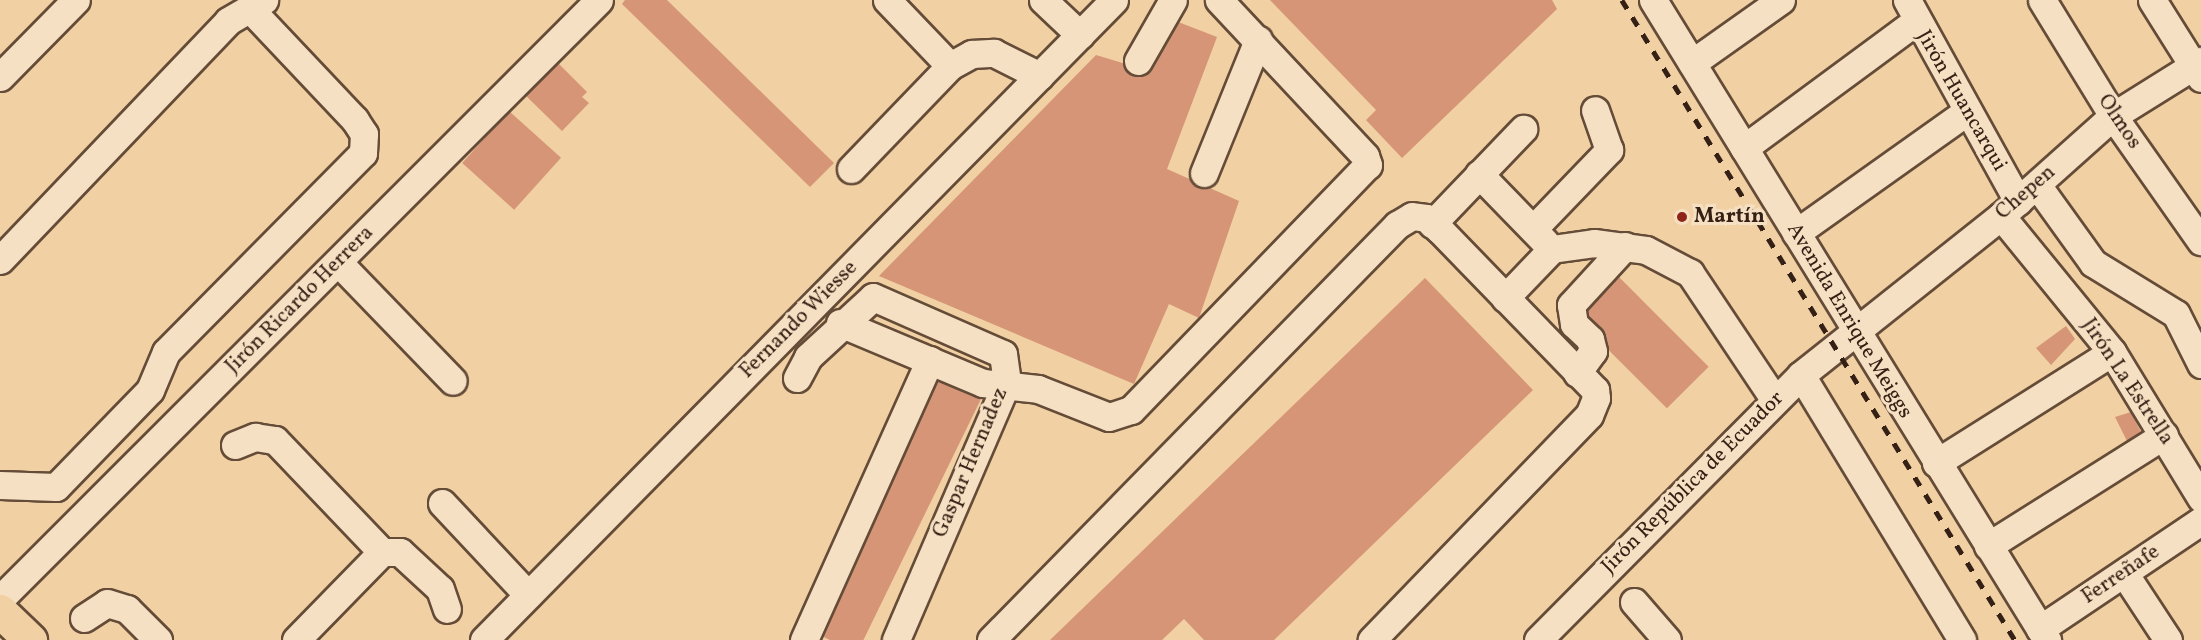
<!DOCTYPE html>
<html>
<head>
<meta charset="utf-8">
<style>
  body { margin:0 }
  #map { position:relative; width:2201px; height:640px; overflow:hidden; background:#f1d0a3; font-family:Vollkorn,serif }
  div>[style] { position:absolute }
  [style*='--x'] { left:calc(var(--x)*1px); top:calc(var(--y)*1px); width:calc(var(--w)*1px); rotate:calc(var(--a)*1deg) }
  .building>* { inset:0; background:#d59576; transform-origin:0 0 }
  .roads { filter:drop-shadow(2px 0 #644c38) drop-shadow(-2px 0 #644c38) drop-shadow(0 2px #644c38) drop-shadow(0 -2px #644c38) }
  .minor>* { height:27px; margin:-13.5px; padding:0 13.5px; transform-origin:13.5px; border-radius:13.5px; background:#f6e0c3 }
  .major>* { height:33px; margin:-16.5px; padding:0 16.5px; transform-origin:16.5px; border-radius:16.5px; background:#f1d0a3 }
  .rail>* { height:4.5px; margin-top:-2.25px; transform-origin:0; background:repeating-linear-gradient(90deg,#352015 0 10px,transparent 0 20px) }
  .dots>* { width:16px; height:16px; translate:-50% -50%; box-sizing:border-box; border:3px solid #f6e0c3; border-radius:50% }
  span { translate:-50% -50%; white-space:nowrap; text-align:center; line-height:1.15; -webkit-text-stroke:6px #f6e0c3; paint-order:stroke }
  .street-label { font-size:21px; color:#352015 }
  .poi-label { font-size:21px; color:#352015; font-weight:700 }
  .left { translate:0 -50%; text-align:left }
</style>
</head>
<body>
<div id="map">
  <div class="building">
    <i style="clip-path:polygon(625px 0,667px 0,834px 163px,810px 187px,622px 4px)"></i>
    <i style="clip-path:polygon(1270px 0,1552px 0,1557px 9px,1402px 158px,1366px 120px,1376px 110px)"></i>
    <i style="clip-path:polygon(1173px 20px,1217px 37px,1167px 169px,1239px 201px,1199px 318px,1169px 304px,1134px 384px,879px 276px,1096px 55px,1149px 71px)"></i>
    <i style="clip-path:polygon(555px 60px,587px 92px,582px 97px,589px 103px,562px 131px,523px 93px)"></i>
    <i style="left:509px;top:111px;width:70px;height:70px;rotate:42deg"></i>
    <i style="left:1616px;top:274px;width:131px;height:59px;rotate:45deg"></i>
    <i style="clip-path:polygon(1425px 278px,1533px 390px,1274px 640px,1204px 640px,1184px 619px,1162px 640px,1050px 640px)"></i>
    <i style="clip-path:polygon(2066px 326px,2075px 339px,2051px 365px,2036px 348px)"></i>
    <i style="left:941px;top:376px;width:46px;height:286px;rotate:26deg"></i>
    <i style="clip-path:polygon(2131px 412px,2142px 434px,2128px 443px,2115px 417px)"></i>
  </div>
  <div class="roads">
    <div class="minor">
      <i style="--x:887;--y:0;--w:91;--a:46.3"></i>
      <i style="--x:950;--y:66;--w:25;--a:-29"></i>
      <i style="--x:972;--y:54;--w:22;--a:-3"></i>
      <i style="--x:994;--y:53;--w:51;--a:26.6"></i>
      <i style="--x:1043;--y:0;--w:51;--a:43.4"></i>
      <i style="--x:1653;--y:0;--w:752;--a:58.38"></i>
      <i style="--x:1907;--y:0;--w:230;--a:61.1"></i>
      <i style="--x:2042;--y:0;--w:136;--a:58.5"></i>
      <i style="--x:2113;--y:116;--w:153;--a:54.9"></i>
      <i style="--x:2152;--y:0;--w:92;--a:57.9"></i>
      <i style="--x:1138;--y:61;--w:70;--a:-60.2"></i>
      <i style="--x:1692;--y:63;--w:109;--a:-35.3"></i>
      <i style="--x:0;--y:77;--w:108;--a:-45.4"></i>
      <i style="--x:1744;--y:148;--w:212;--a:-36.4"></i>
      <i style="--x:851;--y:169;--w:143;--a:-46.1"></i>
      <i style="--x:1204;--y:173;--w:144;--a:-67.9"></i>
      <i style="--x:1479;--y:174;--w:95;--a:45.9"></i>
      <i style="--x:2037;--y:185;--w:96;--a:54.3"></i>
      <i style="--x:2093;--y:263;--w:97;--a:31.6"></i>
      <i style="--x:2176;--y:314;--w:56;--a:63.4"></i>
      <i style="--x:2001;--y:216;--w:176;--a:50.8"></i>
      <i style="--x:2112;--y:352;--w:171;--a:58.6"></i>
      <i style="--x:1432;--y:224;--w:132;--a:-46.2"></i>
      <i style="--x:1533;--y:229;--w:110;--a:-46.1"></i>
      <i style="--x:1609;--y:150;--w:42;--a:-109.3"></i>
      <i style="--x:1796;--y:233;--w:209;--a:-35.4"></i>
      <i style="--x:0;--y:260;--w:330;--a:-46.3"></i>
      <i style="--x:228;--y:21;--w:42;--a:-30.3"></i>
      <i style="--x:338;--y:262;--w:165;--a:46"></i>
      <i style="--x:1505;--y:298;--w:68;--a:-46.2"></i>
      <i style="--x:1552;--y:249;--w:42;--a:-8.1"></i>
      <i style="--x:1594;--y:243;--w:52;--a:7.7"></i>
      <i style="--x:1646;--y:250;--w:50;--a:27.6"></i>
      <i style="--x:1690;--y:273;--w:151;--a:56.3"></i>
      <i style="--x:840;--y:323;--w:155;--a:22.8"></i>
      <i style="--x:983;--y:383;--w:55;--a:6.2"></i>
      <i style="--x:1038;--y:389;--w:76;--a:21.5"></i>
      <i style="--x:1109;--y:417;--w:23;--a:-18"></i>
      <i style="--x:1131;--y:410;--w:341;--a:-46"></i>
      <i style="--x:1368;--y:165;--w:9;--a:-108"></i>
      <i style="--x:1365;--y:156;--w:214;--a:-133.1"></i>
      <i style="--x:1577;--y:373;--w:27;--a:-54"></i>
      <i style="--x:1593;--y:351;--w:12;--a:-104"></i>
      <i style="--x:1590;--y:339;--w:22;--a:-137"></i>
      <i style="--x:1574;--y:324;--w:19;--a:-99"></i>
      <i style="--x:1571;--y:305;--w:80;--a:-47.5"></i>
      <i style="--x:1801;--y:375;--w:310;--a:58.7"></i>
      <i style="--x:797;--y:378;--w:24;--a:-62"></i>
      <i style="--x:808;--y:357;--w:88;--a:-42.7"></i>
      <i style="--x:873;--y:297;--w:142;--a:23.7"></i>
      <i style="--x:1003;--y:354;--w:28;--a:82"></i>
      <i style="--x:1007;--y:382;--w:281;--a:113.3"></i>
      <i style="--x:235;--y:445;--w:22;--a:-22"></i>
      <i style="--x:255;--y:437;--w:20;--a:9"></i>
      <i style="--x:275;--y:440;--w:155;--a:46.3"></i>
      <i style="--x:1936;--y:463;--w:208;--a:-32.2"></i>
      <i style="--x:0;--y:485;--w:56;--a:2"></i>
      <i style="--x:56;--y:487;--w:135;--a:-45.9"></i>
      <i style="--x:150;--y:390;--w:41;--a:-67.2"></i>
      <i style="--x:166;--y:352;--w:280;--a:-45.3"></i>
      <i style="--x:363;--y:153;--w:19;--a:-87"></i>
      <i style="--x:364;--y:134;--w:17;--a:-123"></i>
      <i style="--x:355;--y:120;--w:153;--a:-133.4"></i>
      <i style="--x:442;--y:503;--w:126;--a:46.9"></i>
      <i style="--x:1988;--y:546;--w:208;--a:-32.2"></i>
      <i style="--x:2124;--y:573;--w:80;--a:56.7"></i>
      <i style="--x:0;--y:599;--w:847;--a:-45"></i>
      <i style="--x:1634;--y:602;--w:50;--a:49"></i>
      <i style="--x:84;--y:618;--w:27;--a:-33"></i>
      <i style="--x:107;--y:603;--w:21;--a:17"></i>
      <i style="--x:127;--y:609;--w:44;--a:45"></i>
      <i style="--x:2040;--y:629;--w:194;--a:-33.9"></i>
      <i style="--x:296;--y:640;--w:123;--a:-45.7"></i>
      <i style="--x:382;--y:552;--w:18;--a:0"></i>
      <i style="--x:400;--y:552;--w:54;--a:42.8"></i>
      <i style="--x:440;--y:589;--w:21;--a:71"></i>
      <i style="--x:484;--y:640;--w:898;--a:-45.45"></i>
      <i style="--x:804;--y:640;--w:307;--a:-65.8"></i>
      <i style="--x:991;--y:640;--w:581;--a:-45.63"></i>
      <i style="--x:1397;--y:225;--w:17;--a:-31"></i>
      <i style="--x:1412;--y:216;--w:14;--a:8"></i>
      <i style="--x:1426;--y:218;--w:18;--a:41"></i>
      <i style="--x:1440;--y:230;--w:223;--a:45.9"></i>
      <i style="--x:1595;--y:390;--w:8;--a:83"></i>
      <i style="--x:1596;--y:398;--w:18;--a:112"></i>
      <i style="--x:1589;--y:415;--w:313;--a:134"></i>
      <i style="--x:1538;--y:640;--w:373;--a:-45.2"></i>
      <i style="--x:1801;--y:375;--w:256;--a:-38.5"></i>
      <i style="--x:2001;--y:216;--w:150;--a:-41.8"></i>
      <i style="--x:2113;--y:116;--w:104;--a:-32"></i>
    </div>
    <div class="major">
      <i style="--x:0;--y:611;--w:42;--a:44"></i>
    </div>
  </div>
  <div class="rail">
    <i style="--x:1622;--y:0;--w:751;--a:58.45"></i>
  </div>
  <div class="dots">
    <i style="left:1682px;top:217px;background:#8f2418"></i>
  </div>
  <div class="street-label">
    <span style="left:1961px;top:101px;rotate:60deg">Jirón Huancarqui</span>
    <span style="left:2119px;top:122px;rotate:56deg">Olmos</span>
    <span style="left:2026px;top:193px;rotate:-41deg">Chepen</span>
    <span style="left:300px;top:300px;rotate:-45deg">Jirón Ricardo Herrera</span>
    <span style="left:799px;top:320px;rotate:-45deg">Fernando Wiesse</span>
    <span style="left:1849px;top:321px;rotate:59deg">Avenida Enrique Meiggs</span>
    <span style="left:2127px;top:382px;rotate:56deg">Jirón La Estrella</span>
    <span style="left:971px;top:463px;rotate:-67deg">Gaspar Hernadez</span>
    <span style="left:1693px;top:483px;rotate:-45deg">Jirón República de Ecuador</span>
    <span style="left:2121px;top:575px;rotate:-34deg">Ferreñafe</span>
  </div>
  <div class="poi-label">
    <span class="left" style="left:1694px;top:217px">Martín</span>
  </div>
</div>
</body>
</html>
